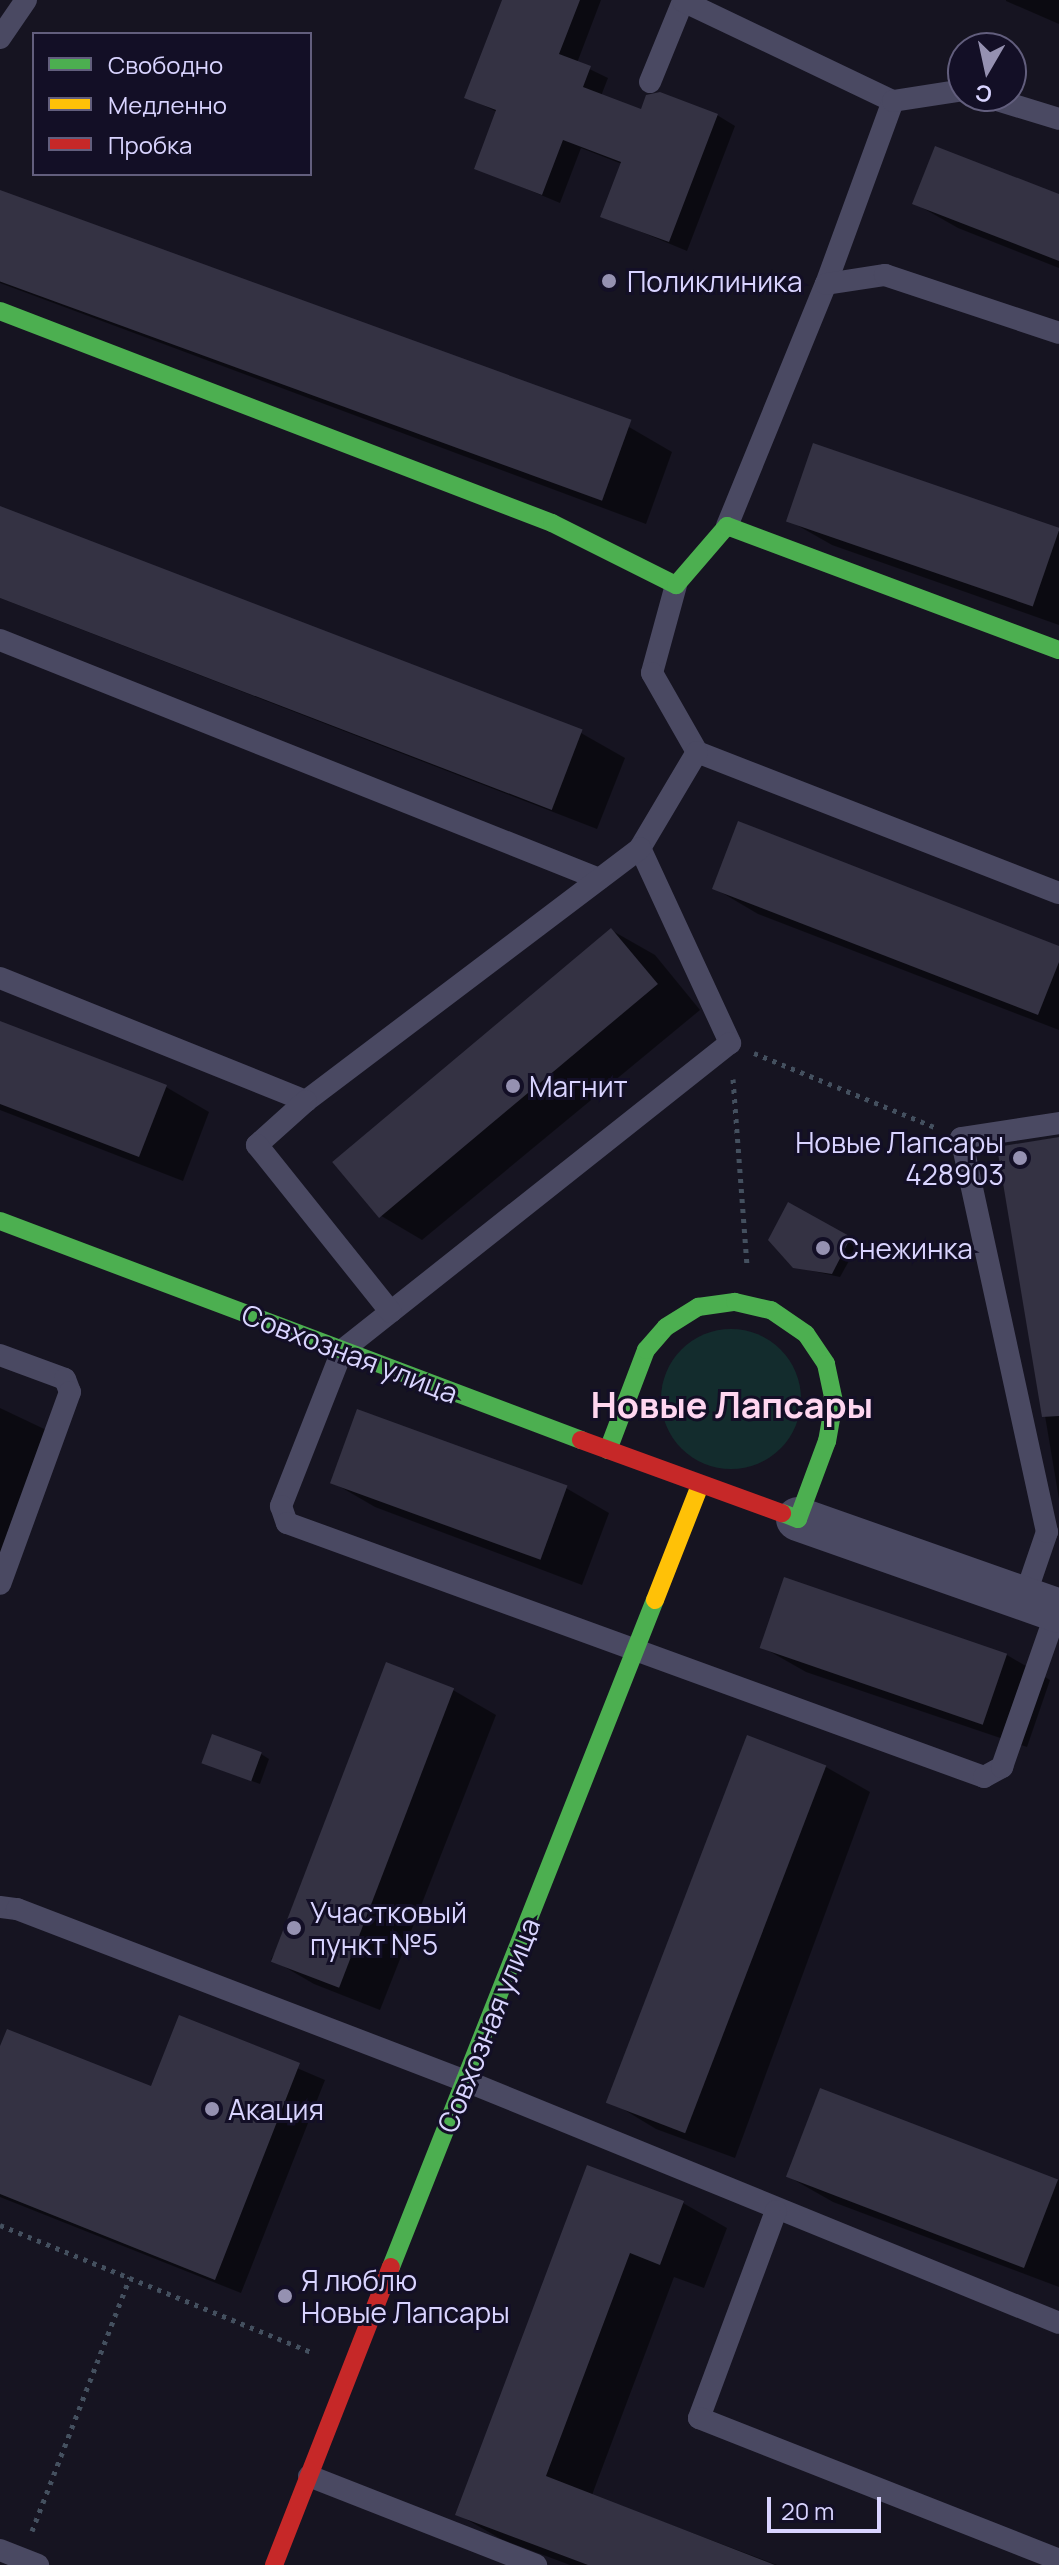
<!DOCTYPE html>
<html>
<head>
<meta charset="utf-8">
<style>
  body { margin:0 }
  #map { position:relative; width:1059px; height:2565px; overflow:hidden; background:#161421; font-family:Manrope,sans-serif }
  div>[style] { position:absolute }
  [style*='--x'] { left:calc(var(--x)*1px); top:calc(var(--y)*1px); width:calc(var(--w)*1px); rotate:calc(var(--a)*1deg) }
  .green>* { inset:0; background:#132c2d }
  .round { border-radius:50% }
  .shadow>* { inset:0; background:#0007 }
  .building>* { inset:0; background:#343243; transform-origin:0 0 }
  .path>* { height:5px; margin-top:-2.5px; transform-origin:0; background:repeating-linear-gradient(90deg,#44505f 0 4px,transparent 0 10px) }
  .lane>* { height:22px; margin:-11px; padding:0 11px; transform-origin:11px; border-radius:11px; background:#4a4962 }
  .street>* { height:44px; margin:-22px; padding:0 22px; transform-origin:22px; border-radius:22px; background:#4a4962 }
  .fast>* { height:18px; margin:-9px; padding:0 9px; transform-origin:9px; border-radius:9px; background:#4caf50 }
  .slow>* { height:18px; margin:-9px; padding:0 9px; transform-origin:9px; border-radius:9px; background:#ffc107 }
  .jam>* { height:18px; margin:-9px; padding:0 9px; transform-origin:9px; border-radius:9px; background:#c62828 }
  .dots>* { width:22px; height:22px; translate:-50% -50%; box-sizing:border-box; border:4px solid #130f26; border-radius:50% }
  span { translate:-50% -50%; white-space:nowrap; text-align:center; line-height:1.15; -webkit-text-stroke:6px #130f26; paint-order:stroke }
  .poi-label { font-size:28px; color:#d9d4ff }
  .left { translate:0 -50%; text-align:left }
  .right { translate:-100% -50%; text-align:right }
  .street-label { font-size:28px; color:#d9d4ff }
  .district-label { font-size:36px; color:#ffd6f0; font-weight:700 }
  .legend { position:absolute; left:32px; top:32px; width:280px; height:144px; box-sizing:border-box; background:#130f26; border:2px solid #625e7d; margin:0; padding:10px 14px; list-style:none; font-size:24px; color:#d9d4ff }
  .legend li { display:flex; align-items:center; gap:16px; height:40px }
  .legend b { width:40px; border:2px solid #625e7d }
  .north { position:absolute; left:947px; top:32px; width:80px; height:80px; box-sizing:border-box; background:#130f26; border:2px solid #625e7d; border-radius:50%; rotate:189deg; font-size:22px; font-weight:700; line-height:32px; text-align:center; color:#d9d4ff }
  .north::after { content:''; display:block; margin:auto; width:28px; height:36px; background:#9591b1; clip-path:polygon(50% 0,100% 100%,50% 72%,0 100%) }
  .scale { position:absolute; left:767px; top:2497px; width:114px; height:36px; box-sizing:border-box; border:4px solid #d9d4ff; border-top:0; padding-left:10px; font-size:24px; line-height:28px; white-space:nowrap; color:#d9d4ff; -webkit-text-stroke:6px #130f26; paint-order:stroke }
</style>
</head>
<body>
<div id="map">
  <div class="green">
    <i class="round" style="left:661px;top:1329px;width:140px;height:140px"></i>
  </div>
  <div class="shadow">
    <i style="clip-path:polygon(504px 0,601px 0,577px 63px,608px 78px,601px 96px,642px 112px,717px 115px,735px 126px,687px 251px,603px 216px,622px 164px,581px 148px,560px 203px,476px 168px,497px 112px,467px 97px)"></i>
    <i style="clip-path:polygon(1059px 0,1059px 24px,1006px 1px,1006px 0)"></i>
    <i style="clip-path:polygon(0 193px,629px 427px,672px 452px,646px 524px,0 283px)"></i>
    <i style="clip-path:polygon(1059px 196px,1059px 268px,958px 228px,914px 203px)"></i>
    <i style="clip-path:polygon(0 508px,581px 733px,625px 758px,597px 829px,0 598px)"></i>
    <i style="clip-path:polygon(788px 520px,1059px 531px,1059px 625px,832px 545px)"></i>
    <i style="clip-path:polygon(714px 888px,1059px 948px,1059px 1030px,758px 914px)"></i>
    <i style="clip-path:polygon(611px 930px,655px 955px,700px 1010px,422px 1240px,378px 1214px)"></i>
    <i style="clip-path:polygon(0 1023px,166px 1087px,209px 1112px,183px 1181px,0 1110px)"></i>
    <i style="clip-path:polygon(1059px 1137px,1059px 1499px,1000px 1148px)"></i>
    <i style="clip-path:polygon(789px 1205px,859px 1243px,840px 1277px,794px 1267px)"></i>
    <i style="clip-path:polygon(0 1408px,59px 1436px,0 1594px)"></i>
    <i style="clip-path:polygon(332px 1482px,566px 1488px,609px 1513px,582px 1585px,375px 1507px)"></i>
    <i style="clip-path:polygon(785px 1579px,1007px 1655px,1050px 1680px,1027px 1747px,806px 1672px,762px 1647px)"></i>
    <i style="clip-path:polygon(453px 1690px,496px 1715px,380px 2010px,314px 1984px,271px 1959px)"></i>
    <i style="clip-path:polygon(748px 1738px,826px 1767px,870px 1792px,735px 2158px,656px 2129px,613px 2103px)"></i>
    <i style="clip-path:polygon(261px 1754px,269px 1759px,260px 1784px,213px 1767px)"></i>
    <i style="clip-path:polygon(180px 2018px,325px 2080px,241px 2293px,0 2197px,0 2051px,152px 2089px)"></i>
    <i style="clip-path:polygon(589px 2168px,683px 2203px,727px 2228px,704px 2288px,674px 2277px,592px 2495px,777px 2565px,570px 2565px,501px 2539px,457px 2514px)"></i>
    <i style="clip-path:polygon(789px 2177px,1059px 2180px,1059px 2287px,833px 2202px)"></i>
  </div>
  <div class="building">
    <i style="clip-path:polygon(502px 0,580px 0,559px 54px,591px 66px,583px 87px,641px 109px,646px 95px,660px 92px,718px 114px,669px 242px,600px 217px,621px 162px,563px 140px,542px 195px,474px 169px,496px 110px,464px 98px)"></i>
    <i style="clip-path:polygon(935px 146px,1059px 194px,1059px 261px,912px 204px)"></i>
    <i style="left:0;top:190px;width:672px;height:86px;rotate:20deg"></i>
    <i style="left:813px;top:443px;width:261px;height:83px;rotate:19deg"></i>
    <i style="left:0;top:506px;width:624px;height:86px;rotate:21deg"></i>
    <i style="clip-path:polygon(738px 821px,1059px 946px,1059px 962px,1038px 1015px,712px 889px)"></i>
    <i style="left:611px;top:928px;width:73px;height:364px;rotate:50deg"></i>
    <i style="clip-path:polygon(0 1021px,167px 1085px,139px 1157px,0 1104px)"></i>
    <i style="clip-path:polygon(1059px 1137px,1059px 1416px,1042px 1417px,997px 1147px)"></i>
    <i style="clip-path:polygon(788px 1202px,851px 1237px,832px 1274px,793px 1268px,768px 1240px)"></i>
    <i style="left:357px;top:1409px;width:224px;height:79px;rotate:20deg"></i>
    <i style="left:784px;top:1577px;width:236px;height:75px;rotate:19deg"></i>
    <i style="left:386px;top:1662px;width:73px;height:321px;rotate:21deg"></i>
    <i style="left:212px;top:1734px;width:53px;height:31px;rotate:20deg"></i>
    <i style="left:747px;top:1735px;width:85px;height:394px;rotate:21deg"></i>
    <i style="clip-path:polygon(179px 2015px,300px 2063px,215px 2280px,0 2194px,0 2046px,7px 2029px,151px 2086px)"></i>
    <i style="left:820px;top:2088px;width:255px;height:95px;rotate:21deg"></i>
    <i style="clip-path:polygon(587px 2165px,684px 2201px,660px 2265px,630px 2253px,546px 2476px,775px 2565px,588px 2565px,455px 2515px)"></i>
  </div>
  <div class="path">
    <i style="--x:754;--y:1053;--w:195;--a:22.3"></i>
    <i style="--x:733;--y:1079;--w:187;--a:85.7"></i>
    <i style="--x:0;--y:2225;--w:338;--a:22.2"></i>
    <i style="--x:32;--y:2531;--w:272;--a:-68.9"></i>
  </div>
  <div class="lane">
    <i style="--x:0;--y:38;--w:46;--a:-55.6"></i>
    <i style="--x:650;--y:82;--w:87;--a:-67.8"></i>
    <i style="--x:683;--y:1;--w:233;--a:25.5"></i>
    <i style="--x:984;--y:96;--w:78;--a:17"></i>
    <i style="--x:826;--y:284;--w:195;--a:-69.9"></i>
    <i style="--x:893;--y:101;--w:71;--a:-8.9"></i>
    <i style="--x:727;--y:526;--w:261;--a:-67.8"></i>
    <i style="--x:826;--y:284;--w:60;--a:-8.7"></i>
    <i style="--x:885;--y:275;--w:183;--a:18.4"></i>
    <i style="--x:676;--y:585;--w:91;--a:105.3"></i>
    <i style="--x:652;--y:673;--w:91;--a:60.3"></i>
    <i style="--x:697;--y:752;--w:388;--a:21.3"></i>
    <i style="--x:0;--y:640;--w:645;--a:21.75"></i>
    <i style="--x:697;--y:752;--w:112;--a:120.7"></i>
    <i style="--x:640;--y:848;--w:215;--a:65.2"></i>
    <i style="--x:730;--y:1043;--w:495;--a:141.6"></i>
    <i style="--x:342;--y:1351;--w:167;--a:111.5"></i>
    <i style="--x:281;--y:1506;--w:18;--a:71"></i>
    <i style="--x:287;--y:1523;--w:742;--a:20.02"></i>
    <i style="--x:984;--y:1777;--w:21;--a:-29"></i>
    <i style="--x:1002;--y:1767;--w:166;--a:-70.7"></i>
    <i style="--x:0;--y:978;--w:330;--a:21.9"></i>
    <i style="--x:306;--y:1101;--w:419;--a:-37.1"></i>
    <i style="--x:306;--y:1101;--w:66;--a:138.1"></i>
    <i style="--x:257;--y:1145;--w:214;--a:51.3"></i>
    <i style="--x:0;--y:1355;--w:69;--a:20.3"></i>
    <i style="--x:65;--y:1379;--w:14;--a:69"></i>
    <i style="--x:70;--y:1392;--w:204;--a:110"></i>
    <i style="--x:1024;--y:1599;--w:71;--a:-71.1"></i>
    <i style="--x:1047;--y:1532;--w:403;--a:-102.3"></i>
    <i style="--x:961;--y:1138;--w:99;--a:-8.7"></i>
    <i style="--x:0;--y:1907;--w:17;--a:7"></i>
    <i style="--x:17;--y:1909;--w:481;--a:21"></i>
    <i style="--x:466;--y:2081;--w:640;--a:22.2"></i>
    <i style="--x:776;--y:2211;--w:221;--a:110.4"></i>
    <i style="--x:699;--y:2418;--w:387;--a:21.5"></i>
    <i style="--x:309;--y:2476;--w:244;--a:21.4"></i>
    <i style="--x:0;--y:2550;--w:41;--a:21.5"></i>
  </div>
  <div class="street">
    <i style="--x:798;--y:1519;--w:277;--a:19.4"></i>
  </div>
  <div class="fast">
    <i style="--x:0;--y:311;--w:591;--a:21.01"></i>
    <i style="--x:552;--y:523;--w:139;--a:26.6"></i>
    <i style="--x:676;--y:585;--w:78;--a:-49.2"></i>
    <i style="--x:727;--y:526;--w:354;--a:20.5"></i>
    <i style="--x:0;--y:1221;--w:621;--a:20.65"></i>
    <i style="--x:608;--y:1450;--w:107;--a:-69.2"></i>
    <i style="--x:646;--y:1350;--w:30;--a:-49"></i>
    <i style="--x:666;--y:1327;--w:38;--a:-32"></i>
    <i style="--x:698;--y:1307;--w:37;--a:-8"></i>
    <i style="--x:735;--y:1302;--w:37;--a:13"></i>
    <i style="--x:771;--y:1310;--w:42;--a:34.4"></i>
    <i style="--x:806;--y:1334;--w:36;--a:56"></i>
    <i style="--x:826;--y:1364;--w:39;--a:78"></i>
    <i style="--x:834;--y:1402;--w:40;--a:100"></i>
    <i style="--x:827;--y:1441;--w:83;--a:110.4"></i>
    <i style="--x:798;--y:1519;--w:17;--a:-159"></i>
    <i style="--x:391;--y:2267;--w:717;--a:-68.41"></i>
  </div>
  <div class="slow">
    <i style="--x:655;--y:1600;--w:123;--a:-68.6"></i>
  </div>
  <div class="jam">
    <i style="--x:581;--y:1440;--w:214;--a:20"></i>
    <i style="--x:274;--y:2565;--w:320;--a:-68.6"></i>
  </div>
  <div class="dots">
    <i style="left:609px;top:281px;background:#9591b1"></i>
    <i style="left:513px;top:1086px;background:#9591b1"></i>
    <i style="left:1020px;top:1158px;background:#9591b1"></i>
    <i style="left:823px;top:1248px;background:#9591b1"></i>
    <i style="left:294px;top:1928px;background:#9591b1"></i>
    <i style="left:212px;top:2109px;background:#9591b1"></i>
    <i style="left:285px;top:2296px;background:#9591b1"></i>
  </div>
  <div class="poi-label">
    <span class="left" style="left:627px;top:281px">Поликлиника</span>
    <span class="left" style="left:529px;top:1086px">Магнит</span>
    <span class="right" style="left:1004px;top:1158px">Новые Лапсары<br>428903</span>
    <span class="left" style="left:839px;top:1248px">Снежинка</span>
    <span class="left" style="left:310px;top:1928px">Участковый<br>пункт №5</span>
    <span class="left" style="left:228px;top:2109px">Акация</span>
    <span class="left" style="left:301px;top:2296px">Я люблю<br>Новые Лапсары</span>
  </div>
  <div class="street-label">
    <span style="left:350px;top:1353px;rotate:21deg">Совхозная улица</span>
    <span style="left:488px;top:2025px;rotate:-68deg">Совхозная улица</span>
  </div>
  <div class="district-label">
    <span style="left:732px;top:1405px">Новые Лапсары</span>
  </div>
  <ul class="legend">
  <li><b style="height:10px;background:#4caf50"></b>Свободно</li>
  <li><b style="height:10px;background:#ffc107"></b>Медленно</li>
  <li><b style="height:10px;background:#c62828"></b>Пробка</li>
  </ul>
  <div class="north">С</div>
  <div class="scale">20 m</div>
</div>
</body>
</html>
